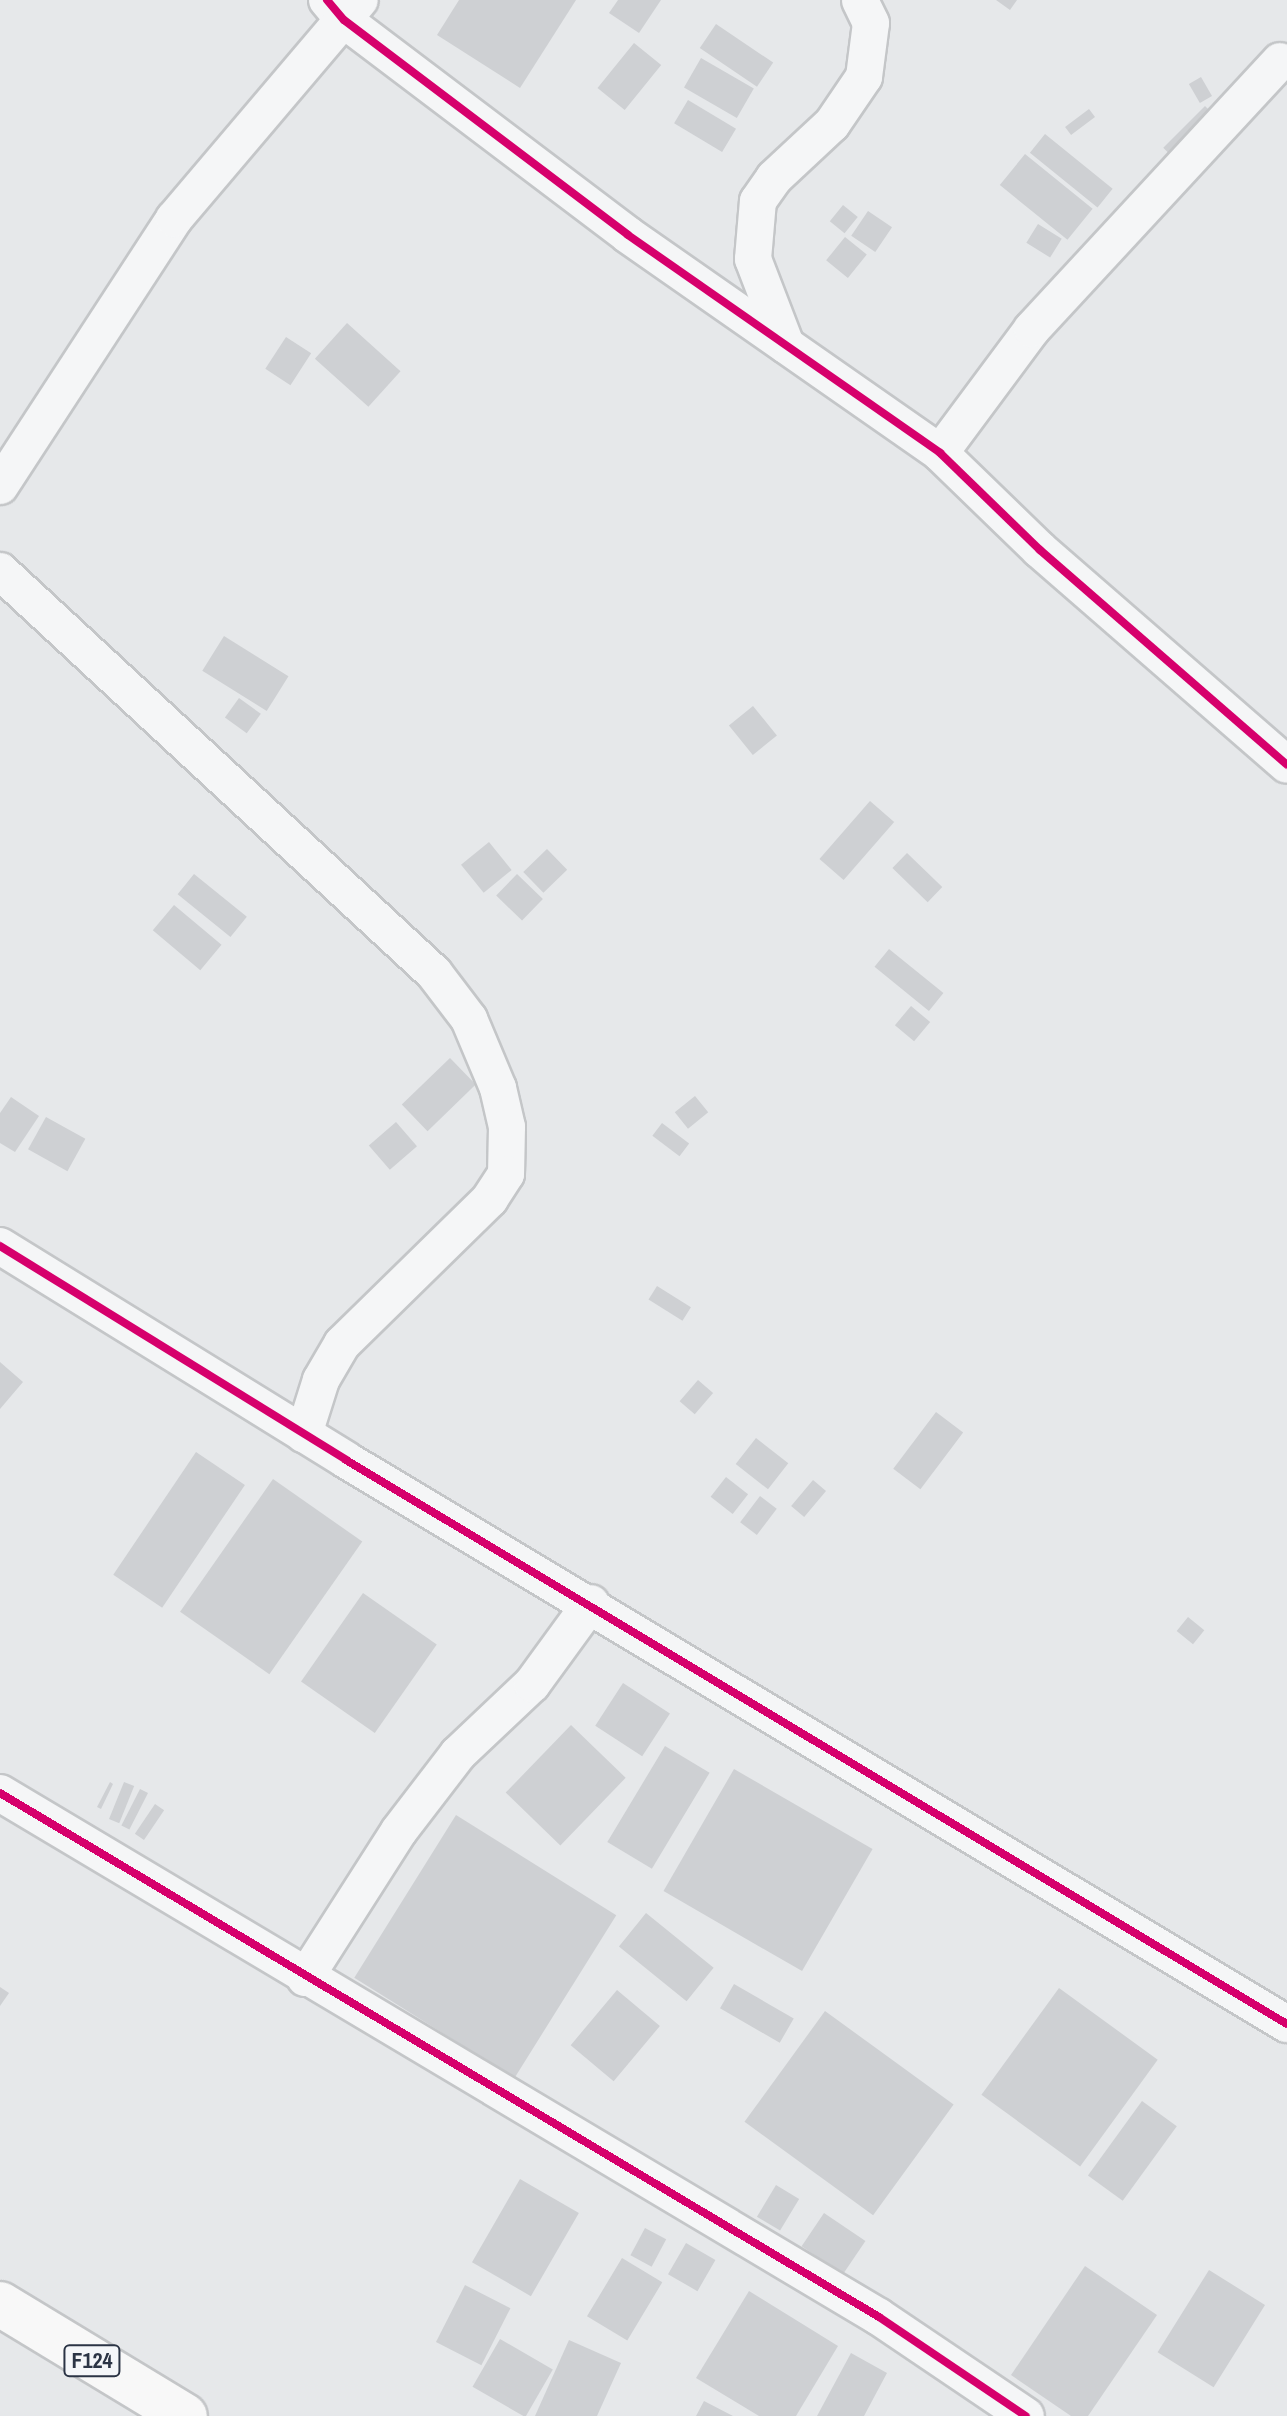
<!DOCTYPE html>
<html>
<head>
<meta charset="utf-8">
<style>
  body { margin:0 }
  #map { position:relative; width:1287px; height:2416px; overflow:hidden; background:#e6e8ea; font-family:"Archivo Narrow",sans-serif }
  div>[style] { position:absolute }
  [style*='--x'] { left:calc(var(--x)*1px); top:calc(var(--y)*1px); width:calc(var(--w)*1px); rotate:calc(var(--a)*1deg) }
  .building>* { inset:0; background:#ced0d3; transform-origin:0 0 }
  .roads { filter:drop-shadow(2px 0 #c4c6c8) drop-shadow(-2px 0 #c4c6c8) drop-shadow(0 2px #c4c6c8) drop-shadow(0 -2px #c4c6c8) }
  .street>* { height:36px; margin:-18px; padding:0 18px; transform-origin:18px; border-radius:18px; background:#f5f6f7 }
  .primary>* { height:44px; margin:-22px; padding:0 22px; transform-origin:22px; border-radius:22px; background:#f8f8f8 }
  .cycleway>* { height:8px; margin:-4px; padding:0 4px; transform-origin:4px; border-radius:4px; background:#d6006c }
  span { translate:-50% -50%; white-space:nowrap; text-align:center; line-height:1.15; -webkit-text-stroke:6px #f4f6f9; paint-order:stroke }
  .shield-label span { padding:2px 6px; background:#f4f6f9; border:2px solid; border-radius:6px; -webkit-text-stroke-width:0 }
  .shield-label { font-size:22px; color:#2b3445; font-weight:700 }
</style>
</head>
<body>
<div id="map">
  <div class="building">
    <i style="clip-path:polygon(459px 0,576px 0,520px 88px,437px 35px)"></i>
    <i style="clip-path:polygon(618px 0,661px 0,639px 33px,609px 13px)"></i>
    <i style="clip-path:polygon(996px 0,1017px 0,1010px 10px)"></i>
    <i style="left:716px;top:24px;width:69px;height:29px;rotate:34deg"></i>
    <i style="left:634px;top:43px;width:35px;height:58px;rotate:39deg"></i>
    <i style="left:701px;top:58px;width:61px;height:34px;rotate:30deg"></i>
    <i style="left:1201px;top:77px;width:22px;height:14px;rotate:60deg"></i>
    <i style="left:688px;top:100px;width:56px;height:27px;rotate:31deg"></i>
    <i style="left:1205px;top:106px;width:17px;height:59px;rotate:45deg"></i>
    <i style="left:1089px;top:109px;width:10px;height:30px;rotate:53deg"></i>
    <i style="left:1045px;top:134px;width:87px;height:24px;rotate:39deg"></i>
    <i style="left:1025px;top:154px;width:87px;height:40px;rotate:39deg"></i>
    <i style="left:843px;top:205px;width:19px;height:21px;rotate:39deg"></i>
    <i style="left:868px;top:211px;width:29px;height:30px;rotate:34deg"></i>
    <i style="left:1038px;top:224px;width:28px;height:22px;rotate:32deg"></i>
    <i style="left:845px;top:237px;width:28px;height:30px;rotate:39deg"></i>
    <i style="left:347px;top:323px;width:72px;height:48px;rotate:42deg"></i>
    <i style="left:286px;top:337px;width:30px;height:38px;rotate:33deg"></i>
    <i style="left:224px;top:636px;width:76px;height:41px;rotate:32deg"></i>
    <i style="left:239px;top:698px;width:27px;height:24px;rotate:36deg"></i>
    <i style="left:753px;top:706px;width:38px;height:31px;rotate:51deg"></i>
    <i style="left:870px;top:801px;width:32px;height:77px;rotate:41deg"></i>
    <i style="left:489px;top:842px;width:36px;height:36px;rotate:51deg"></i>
    <i style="left:547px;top:849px;width:29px;height:33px;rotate:46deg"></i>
    <i style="left:907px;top:853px;width:49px;height:21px;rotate:44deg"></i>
    <i style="left:194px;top:874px;width:68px;height:26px;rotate:39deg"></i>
    <i style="left:517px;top:874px;width:36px;height:30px;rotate:44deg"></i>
    <i style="left:174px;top:905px;width:62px;height:33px;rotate:40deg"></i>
    <i style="left:889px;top:949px;width:70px;height:23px;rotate:39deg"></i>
    <i style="left:911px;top:1006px;width:25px;height:25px;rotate:40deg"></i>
    <i style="left:450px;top:1058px;width:37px;height:67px;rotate:46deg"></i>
    <i style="left:695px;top:1096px;width:21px;height:26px;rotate:51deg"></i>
    <i style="clip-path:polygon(11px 1097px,39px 1116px,15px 1152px,0 1143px,0 1113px)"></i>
    <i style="left:46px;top:1117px;width:45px;height:37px;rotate:29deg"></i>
    <i style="left:396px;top:1122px;width:32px;height:36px;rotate:49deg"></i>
    <i style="left:662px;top:1123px;width:34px;height:16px;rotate:37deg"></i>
    <i style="left:657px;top:1286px;width:40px;height:16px;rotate:32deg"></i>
    <i style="clip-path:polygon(0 1362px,23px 1382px,0 1409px)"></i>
    <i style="left:698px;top:1380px;width:20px;height:28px;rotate:41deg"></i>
    <i style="left:936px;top:1412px;width:34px;height:71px;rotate:37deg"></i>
    <i style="left:756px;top:1438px;width:41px;height:33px;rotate:38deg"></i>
    <i style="left:196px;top:1452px;width:59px;height:148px;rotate:34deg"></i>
    <i style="left:726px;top:1477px;width:28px;height:25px;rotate:38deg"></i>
    <i style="left:273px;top:1479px;width:109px;height:162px;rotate:35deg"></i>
    <i style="left:813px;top:1480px;width:17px;height:34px;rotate:40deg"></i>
    <i style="left:760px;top:1496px;width:21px;height:33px;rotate:37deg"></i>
    <i style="left:363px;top:1593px;width:90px;height:108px;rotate:35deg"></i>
    <i style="left:1188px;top:1617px;width:21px;height:18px;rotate:39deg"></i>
    <i style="left:623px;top:1683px;width:56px;height:51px;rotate:33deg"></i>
    <i style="left:571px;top:1725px;width:76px;height:94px;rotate:44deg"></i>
    <i style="left:665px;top:1746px;width:52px;height:112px;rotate:31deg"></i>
    <i style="left:734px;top:1769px;width:160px;height:141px;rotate:30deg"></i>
    <i style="clip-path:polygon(110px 1782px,113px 1784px,101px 1809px,97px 1807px)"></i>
    <i style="left:124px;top:1782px;width:11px;height:40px;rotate:22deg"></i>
    <i style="left:140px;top:1789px;width:9px;height:41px;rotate:27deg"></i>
    <i style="left:155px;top:1804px;width:11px;height:36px;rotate:34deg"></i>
    <i style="left:456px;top:1815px;width:189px;height:192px;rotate:32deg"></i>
    <i style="left:646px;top:1913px;width:87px;height:43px;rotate:39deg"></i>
    <i style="left:734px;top:1984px;width:69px;height:28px;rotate:30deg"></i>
    <i style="clip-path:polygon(0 1987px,9px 1993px,0 2006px)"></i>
    <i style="left:1059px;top:1988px;width:122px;height:132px;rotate:36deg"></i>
    <i style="left:617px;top:1990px;width:56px;height:72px;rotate:40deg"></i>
    <i style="left:825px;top:2011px;width:159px;height:137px;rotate:36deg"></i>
    <i style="left:1142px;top:2101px;width:43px;height:92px;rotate:36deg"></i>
    <i style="left:520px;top:2179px;width:68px;height:96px;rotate:30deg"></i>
    <i style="left:776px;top:2185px;width:27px;height:37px;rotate:31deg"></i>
    <i style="left:824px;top:2213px;width:50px;height:40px;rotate:34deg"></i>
    <i style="left:645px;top:2228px;width:24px;height:31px;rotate:28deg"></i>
    <i style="left:686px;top:2243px;width:34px;height:36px;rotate:30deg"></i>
    <i style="left:622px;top:2258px;width:47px;height:68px;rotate:31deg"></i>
    <i style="clip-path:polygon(1085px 2266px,1157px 2315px,1088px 2416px,1071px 2416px,1011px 2375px)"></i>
    <i style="left:1209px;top:2270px;width:66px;height:97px;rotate:32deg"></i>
    <i style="left:465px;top:2285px;width:51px;height:64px;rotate:27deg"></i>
    <i style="clip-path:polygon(749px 2291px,838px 2346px,796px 2416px,759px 2416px,696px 2378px)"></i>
    <i style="left:500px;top:2339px;width:61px;height:55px;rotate:30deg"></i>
    <i style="clip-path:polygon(569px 2340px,621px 2363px,597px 2416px,535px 2416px)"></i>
    <i style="clip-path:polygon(851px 2353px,887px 2373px,864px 2416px,817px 2416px)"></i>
    <i style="clip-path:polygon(704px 2401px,733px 2416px,696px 2416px)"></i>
  </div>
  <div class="roads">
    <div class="street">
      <i style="--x:327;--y:0;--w:26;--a:50"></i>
      <i style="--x:344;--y:20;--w:356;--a:37.1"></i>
      <i style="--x:628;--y:235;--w:381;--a:34.9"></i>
      <i style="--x:940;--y:453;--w:139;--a:44.1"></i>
      <i style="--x:1040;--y:550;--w:327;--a:41"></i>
      <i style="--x:786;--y:345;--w:92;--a:-111"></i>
      <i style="--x:753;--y:259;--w:58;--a:-85.1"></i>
      <i style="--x:758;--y:201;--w:28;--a:-55"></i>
      <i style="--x:774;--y:178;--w:79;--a:-43"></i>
      <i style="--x:832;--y:124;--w:57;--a:-55.8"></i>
      <i style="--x:864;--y:77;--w:54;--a:-82.6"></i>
      <i style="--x:871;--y:23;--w:25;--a:-116"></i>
      <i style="--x:940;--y:453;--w:154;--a:-53.4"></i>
      <i style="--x:1032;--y:329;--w:365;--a:-47.2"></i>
      <i style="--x:0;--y:486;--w:319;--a:-56.9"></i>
      <i style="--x:174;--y:219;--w:287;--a:-49.7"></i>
      <i style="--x:0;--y:571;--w:592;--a:42.81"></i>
      <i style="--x:434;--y:973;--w:58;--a:52.7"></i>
      <i style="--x:469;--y:1019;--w:75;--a:67.2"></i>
      <i style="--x:498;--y:1088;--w:40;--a:77"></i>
      <i style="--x:507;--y:1127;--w:47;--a:91.2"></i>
      <i style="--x:506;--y:1174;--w:30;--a:123"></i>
      <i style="--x:490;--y:1199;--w:207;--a:135.6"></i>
      <i style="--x:342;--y:1344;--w:42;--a:120.3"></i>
      <i style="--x:321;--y:1380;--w:57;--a:107.5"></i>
      <i style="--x:0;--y:1246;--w:407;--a:31.7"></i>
      <i style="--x:346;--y:1460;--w:1097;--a:30.94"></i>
      <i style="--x:0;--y:1793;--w:1023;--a:30.8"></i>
      <i style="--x:879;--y:2317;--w:177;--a:34"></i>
      <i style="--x:305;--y:1978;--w:174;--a:-57.4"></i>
      <i style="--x:399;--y:1831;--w:97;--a:-52.5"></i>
      <i style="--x:458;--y:1754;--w:102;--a:-43.4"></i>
      <i style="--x:532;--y:1684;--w:100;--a:-53.9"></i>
    </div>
    <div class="primary">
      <i style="--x:0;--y:2304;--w:216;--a:31.2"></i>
    </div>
  </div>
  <div class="cycleway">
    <i style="--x:327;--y:0;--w:26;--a:50"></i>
    <i style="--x:344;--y:20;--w:356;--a:37.1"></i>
    <i style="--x:628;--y:235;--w:381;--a:34.9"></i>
    <i style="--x:940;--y:453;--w:139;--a:44.1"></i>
    <i style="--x:1040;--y:550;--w:327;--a:41"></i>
    <i style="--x:0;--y:1246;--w:407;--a:31.7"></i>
    <i style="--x:346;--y:1460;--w:1097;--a:30.94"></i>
    <i style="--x:0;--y:1793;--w:1023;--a:30.8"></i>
    <i style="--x:879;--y:2317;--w:177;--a:34"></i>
  </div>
  <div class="shield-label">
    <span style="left:92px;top:2361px">F124</span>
  </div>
</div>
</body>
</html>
